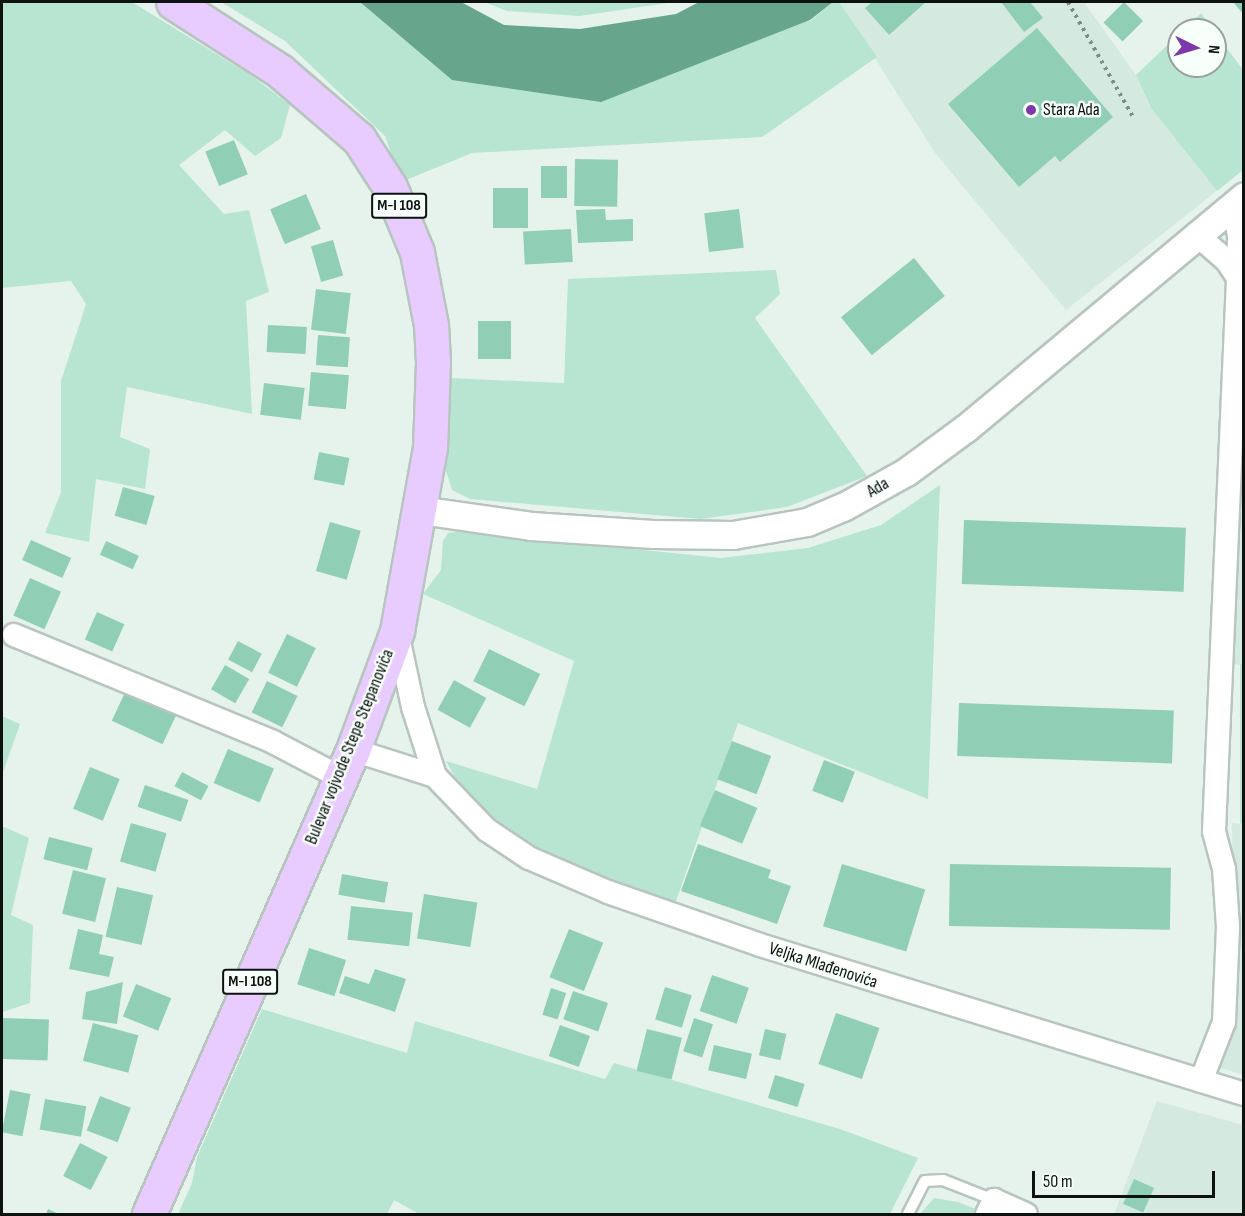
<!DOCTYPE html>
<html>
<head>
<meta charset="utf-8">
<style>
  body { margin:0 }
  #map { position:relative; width:1245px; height:1216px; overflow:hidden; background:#e6f3ed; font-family:"Sofia Sans Condensed",sans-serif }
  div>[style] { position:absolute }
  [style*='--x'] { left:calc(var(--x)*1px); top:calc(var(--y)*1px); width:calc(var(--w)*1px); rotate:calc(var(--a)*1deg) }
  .built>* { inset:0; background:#d4eae0 }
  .green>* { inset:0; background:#b7e5d1 }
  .water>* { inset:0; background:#67a58d }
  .building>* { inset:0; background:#90cfb6; transform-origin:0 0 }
  .path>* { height:4px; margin-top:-2px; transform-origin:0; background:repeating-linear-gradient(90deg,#808985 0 3px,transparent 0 7.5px) }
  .roads { filter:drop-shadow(2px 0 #b8c5bf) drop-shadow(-2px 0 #b8c5bf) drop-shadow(0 2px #b8c5bf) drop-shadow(0 -2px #b8c5bf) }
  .service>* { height:10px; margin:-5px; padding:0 5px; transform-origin:5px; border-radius:5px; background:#fff }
  .minor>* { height:22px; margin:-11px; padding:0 11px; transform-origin:11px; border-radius:11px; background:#fff }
  .tertiary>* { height:27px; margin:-13.5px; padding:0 13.5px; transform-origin:13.5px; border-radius:13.5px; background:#fff }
  .primary>* { height:33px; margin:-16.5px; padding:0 16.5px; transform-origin:16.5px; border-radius:16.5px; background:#e8cbff }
  .dots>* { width:16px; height:16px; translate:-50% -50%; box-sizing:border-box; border:3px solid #f7fffb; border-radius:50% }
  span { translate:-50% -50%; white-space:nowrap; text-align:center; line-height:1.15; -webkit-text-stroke:5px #f7fffb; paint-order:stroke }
  .shield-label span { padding:2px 4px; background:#f7fffb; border:2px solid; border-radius:4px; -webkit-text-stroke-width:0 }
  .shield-label { font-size:16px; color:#0d1210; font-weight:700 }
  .poi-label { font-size:18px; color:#0d1210 }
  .left { translate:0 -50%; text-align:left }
  .street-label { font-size:18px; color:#0d1210 }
  .frame { position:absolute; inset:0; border:3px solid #0d1210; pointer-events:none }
  .north { position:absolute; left:1167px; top:18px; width:60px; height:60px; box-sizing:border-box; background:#f7fffb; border:2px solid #99a09d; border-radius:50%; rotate:95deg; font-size:16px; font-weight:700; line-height:24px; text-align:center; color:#0d1210 }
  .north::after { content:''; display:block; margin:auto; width:21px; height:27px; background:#7f38ab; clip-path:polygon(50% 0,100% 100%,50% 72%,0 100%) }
  .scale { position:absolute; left:1032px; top:1171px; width:183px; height:27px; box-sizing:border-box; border:3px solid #0d1210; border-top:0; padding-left:8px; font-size:18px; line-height:21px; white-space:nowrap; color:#0d1210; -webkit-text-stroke:4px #f7fffb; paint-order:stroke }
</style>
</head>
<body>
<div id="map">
  <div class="built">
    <i style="clip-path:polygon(839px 2px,1084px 2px,1136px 75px,1151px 108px,1217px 191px,1066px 310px,935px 153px)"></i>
    <i style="clip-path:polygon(1243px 352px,1244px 665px,1228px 664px)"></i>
    <i style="clip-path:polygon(1232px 823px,1243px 824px,1243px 1075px,1214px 1066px,1234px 1020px)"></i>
    <i style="clip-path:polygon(1157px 1101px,1243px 1125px,1243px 1214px,1114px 1214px)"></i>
  </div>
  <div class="green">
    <i style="clip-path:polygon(2px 2px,132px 2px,252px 76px,290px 105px,281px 138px,255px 156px,225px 130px,179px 165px,224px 214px,249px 210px,269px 292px,246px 301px,252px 414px,127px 387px,120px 437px,150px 449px,145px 489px,96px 479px,89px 542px,45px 533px,61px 492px,61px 381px,86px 304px,71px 281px,2px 288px)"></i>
    <i style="clip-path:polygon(221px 2px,360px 2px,452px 80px,810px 21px,833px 2px,839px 2px,877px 57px,762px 137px,472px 153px,401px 182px,385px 136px,285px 41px)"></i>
    <i style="clip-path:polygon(484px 2px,675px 2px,579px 16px,507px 11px)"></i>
    <i style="clip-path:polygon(1201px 13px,1213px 30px,1183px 30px)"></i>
    <i style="clip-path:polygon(1215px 33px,1244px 71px,1243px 170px,1217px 191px,1151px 108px,1136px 75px,1179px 34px,1179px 66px,1215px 66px)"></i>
    <i style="clip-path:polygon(776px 270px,780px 294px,755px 318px,867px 476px,787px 507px,701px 519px,470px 499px,452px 490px,445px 468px,448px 378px,564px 383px,568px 279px)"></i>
    <i style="clip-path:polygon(940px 485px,928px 799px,738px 723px,675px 904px,543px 859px,476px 806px,453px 774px,446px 761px,537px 789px,574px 661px,423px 594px,441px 570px,443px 541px,448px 533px,460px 531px,721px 558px,808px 548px,881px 525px)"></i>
    <i style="clip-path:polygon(1240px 664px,1244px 665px,1243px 824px,1240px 823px)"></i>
    <i style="clip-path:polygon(2px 716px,20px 724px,2px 775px)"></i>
    <i style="clip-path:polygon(2px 826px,29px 838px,11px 915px,33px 925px,30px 1003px,2px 1012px)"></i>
    <i style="clip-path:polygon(262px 1009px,407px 1053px,415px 1021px,605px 1079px,614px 1063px,840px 1129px,918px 1158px,890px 1214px,419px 1214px,394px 1200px,387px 1214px,178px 1214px,192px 1183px,197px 1157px)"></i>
    <i style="clip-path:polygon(934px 1198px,958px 1202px,978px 1210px,976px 1214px,920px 1214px)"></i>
  </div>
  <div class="water">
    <i style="clip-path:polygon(360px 2px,461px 2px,504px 25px,580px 29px,676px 14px,699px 2px,833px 2px,810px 20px,601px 102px,452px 80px)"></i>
  </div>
  <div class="building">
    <i style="clip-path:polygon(872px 2px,926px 2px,889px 35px,865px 8px)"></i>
    <i style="clip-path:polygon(1001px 2px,1030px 2px,1043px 18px,1024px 32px)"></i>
    <i style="left:1124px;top:2px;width:27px;height:29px;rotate:45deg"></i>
    <i style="clip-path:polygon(1233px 2px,1244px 2px,1244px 15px)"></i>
    <i style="clip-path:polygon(1037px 28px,1113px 117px,1060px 162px,1055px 156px,1019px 187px,948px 104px)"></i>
    <i style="left:234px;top:140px;width:37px;height:31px;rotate:68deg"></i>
    <i style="left:575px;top:159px;width:43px;height:47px;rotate:1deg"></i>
    <i style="left:541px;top:166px;width:26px;height:32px"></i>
    <i style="left:493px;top:188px;width:35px;height:40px"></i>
    <i style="left:306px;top:194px;width:38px;height:39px;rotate:67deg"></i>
    <i style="clip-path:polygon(605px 209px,606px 220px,633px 219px,633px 241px,578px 243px,576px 210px)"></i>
    <i style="left:739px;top:209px;width:39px;height:35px;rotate:83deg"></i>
    <i style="left:571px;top:229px;width:33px;height:48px;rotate:87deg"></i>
    <i style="left:333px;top:240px;width:37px;height:23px;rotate:74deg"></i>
    <i style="left:914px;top:258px;width:49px;height:94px;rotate:51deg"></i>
    <i style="left:316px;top:289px;width:35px;height:41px;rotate:7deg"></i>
    <i style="left:478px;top:321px;width:33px;height:38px"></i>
    <i style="left:268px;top:325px;width:39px;height:27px;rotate:3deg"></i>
    <i style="left:318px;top:335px;width:32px;height:30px;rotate:4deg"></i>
    <i style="left:311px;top:372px;width:38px;height:34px;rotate:5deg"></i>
    <i style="left:264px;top:383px;width:41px;height:32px;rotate:7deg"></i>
    <i style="left:319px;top:452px;width:31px;height:28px;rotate:11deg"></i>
    <i style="left:123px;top:487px;width:33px;height:30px;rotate:16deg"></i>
    <i style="left:964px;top:520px;width:222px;height:64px;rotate:2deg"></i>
    <i style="left:330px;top:522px;width:32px;height:51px;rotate:16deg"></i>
    <i style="left:31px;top:540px;width:44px;height:22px;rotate:24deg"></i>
    <i style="left:106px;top:541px;width:36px;height:15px;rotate:24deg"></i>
    <i style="left:30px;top:578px;width:34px;height:41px;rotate:24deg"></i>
    <i style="left:97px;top:612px;width:30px;height:30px;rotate:24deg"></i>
    <i style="left:287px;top:634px;width:32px;height:43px;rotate:26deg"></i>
    <i style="left:238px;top:641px;width:27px;height:21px;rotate:28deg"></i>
    <i style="left:489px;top:649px;width:57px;height:36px;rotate:26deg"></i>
    <i style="left:225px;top:665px;width:28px;height:28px;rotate:30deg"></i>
    <i style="left:454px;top:680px;width:37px;height:34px;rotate:29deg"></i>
    <i style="left:267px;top:681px;width:34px;height:35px;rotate:26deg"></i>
    <i style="left:127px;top:688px;width:56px;height:36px;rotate:25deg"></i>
    <i style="left:959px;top:703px;width:215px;height:53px;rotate:2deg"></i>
    <i style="left:732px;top:741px;width:42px;height:41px;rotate:21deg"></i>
    <i style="left:228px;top:749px;width:50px;height:37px;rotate:23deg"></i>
    <i style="left:824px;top:760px;width:33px;height:33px;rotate:21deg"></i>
    <i style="left:90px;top:767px;width:32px;height:45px;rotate:22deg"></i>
    <i style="left:182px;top:772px;width:30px;height:16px;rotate:28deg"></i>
    <i style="left:145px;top:785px;width:46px;height:23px;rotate:19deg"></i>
    <i style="left:715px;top:790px;width:46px;height:39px;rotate:23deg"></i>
    <i style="left:131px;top:823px;width:37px;height:40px;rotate:16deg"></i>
    <i style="left:49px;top:837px;width:45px;height:23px;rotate:14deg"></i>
    <i style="clip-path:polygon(698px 844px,771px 870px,768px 878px,791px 886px,777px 924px,681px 891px)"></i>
    <i style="left:842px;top:864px;width:87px;height:65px;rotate:17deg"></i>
    <i style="left:950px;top:864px;width:221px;height:62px;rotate:1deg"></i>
    <i style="left:73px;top:870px;width:34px;height:45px;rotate:14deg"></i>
    <i style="left:342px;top:874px;width:47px;height:21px;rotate:10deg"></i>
    <i style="left:117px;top:887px;width:37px;height:51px;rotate:13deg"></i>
    <i style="left:424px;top:894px;width:54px;height:45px;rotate:9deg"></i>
    <i style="left:351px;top:906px;width:62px;height:34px;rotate:6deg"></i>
    <i style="clip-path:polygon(78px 929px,103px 935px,99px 954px,114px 957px,109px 977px,69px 969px)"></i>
    <i style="left:569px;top:929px;width:37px;height:52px;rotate:22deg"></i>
    <i style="left:309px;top:948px;width:39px;height:38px;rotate:18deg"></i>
    <i style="clip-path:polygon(375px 969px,406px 979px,395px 1012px,339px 993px,345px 976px,369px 984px)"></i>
    <i style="left:712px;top:975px;width:39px;height:38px;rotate:19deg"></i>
    <i style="clip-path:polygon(123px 982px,117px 1024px,82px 1019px,86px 992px)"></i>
    <i style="left:136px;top:984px;width:38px;height:35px;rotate:22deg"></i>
    <i style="left:665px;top:987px;width:28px;height:34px;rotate:17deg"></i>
    <i style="left:551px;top:988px;width:16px;height:28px;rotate:18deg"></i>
    <i style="left:573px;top:991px;width:37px;height:30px;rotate:19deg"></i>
    <i style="left:836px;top:1013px;width:46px;height:54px;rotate:19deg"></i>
    <i style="left:3px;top:1018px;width:46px;height:41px;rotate:2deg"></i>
    <i style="left:694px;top:1018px;width:20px;height:35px;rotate:18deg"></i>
    <i style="left:93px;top:1023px;width:47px;height:39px;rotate:15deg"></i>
    <i style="left:560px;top:1025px;width:32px;height:33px;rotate:20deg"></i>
    <i style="left:647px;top:1029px;width:36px;height:43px;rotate:14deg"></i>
    <i style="left:765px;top:1029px;width:22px;height:27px;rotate:13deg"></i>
    <i style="left:714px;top:1045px;width:39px;height:26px;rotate:13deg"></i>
    <i style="left:775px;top:1075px;width:31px;height:24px;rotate:17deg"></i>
    <i style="left:10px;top:1090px;width:21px;height:43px;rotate:11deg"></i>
    <i style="left:100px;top:1096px;width:33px;height:37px;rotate:21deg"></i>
    <i style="left:45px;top:1099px;width:42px;height:31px;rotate:10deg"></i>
    <i style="left:80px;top:1143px;width:31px;height:37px;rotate:27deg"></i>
    <i style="left:1134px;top:1179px;width:22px;height:27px;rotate:24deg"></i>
    <i style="clip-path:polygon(48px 1209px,59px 1214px,46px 1214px)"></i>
  </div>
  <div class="path">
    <i style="--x:1068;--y:2;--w:132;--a:60.5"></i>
  </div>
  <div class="roads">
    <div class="service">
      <i style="--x:908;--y:1214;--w:37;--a:-63"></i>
      <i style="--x:925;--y:1181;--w:18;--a:-3"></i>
      <i style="--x:943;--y:1180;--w:55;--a:21.4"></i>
    </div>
    <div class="minor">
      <i style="--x:1196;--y:234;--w:41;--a:41.1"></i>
      <i style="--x:1227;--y:261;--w:20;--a:57"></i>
      <i style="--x:397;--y:632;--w:77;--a:78"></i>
      <i style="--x:413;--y:707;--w:72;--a:72.3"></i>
      <i style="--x:435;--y:776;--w:75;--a:46.1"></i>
      <i style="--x:487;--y:830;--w:50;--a:33.7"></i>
      <i style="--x:529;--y:858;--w:86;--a:23.3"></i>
      <i style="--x:608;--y:892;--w:161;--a:19.2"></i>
      <i style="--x:760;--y:945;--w:506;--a:17.11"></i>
      <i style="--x:14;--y:635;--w:280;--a:22.4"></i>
      <i style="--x:273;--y:742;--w:76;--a:27.6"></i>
      <i style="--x:353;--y:750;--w:86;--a:17.6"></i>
      <i style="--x:1201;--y:1081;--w:63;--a:-68.7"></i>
      <i style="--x:1224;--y:1022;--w:95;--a:-87.6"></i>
      <i style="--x:1228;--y:927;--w:58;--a:-93.9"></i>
      <i style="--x:1224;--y:869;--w:39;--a:-105"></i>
      <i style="--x:1214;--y:831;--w:554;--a:-87.51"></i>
      <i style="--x:1238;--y:278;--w:42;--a:-88.6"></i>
      <i style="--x:1239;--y:236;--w:33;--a:-99"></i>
      <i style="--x:987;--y:1214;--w:16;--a:-63"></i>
      <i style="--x:994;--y:1200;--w:35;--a:24"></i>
    </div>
    <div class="tertiary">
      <i style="--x:420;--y:510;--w:112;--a:8.2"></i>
      <i style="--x:531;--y:526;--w:122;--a:3.8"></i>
      <i style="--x:653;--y:534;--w:80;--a:0.7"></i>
      <i style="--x:733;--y:535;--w:75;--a:-10"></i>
      <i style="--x:807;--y:522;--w:39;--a:-23"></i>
      <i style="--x:843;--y:507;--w:72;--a:-29.1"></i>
      <i style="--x:906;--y:472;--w:74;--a:-36.3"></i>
      <i style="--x:966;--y:428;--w:362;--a:-39.8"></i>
    </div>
    <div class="primary">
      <i style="--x:149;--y:1214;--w:507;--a:-66.27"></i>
      <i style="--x:353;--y:750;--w:127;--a:-69.7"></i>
      <i style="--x:397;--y:631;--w:186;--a:-79.8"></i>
      <i style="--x:430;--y:448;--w:86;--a:-88"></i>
      <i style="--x:433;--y:362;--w:37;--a:-93"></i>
      <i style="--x:431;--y:325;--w:74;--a:-100.9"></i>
      <i style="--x:417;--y:252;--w:70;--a:-112.6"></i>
      <i style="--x:390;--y:187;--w:57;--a:-122.9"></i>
      <i style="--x:359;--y:139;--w:104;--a:-139.3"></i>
      <i style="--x:280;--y:71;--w:127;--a:-147.2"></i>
    </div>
  </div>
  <div class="dots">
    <i style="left:1031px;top:110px;background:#7f38ab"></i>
  </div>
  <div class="shield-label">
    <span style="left:399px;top:206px">M-I 108</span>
    <span style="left:250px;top:982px">M-I 108</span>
  </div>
  <div class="poi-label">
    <span class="left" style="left:1043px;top:110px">Stara Ada</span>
  </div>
  <div class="street-label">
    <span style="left:878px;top:488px;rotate:-30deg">Ada</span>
    <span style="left:350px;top:747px;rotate:-68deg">Bulevar vojvode Stepe Stepanovića</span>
    <span style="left:823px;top:966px;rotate:18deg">Veljka Mlađenovića</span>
  </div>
  <div class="frame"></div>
  <div class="north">N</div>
  <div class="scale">50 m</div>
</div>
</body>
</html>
